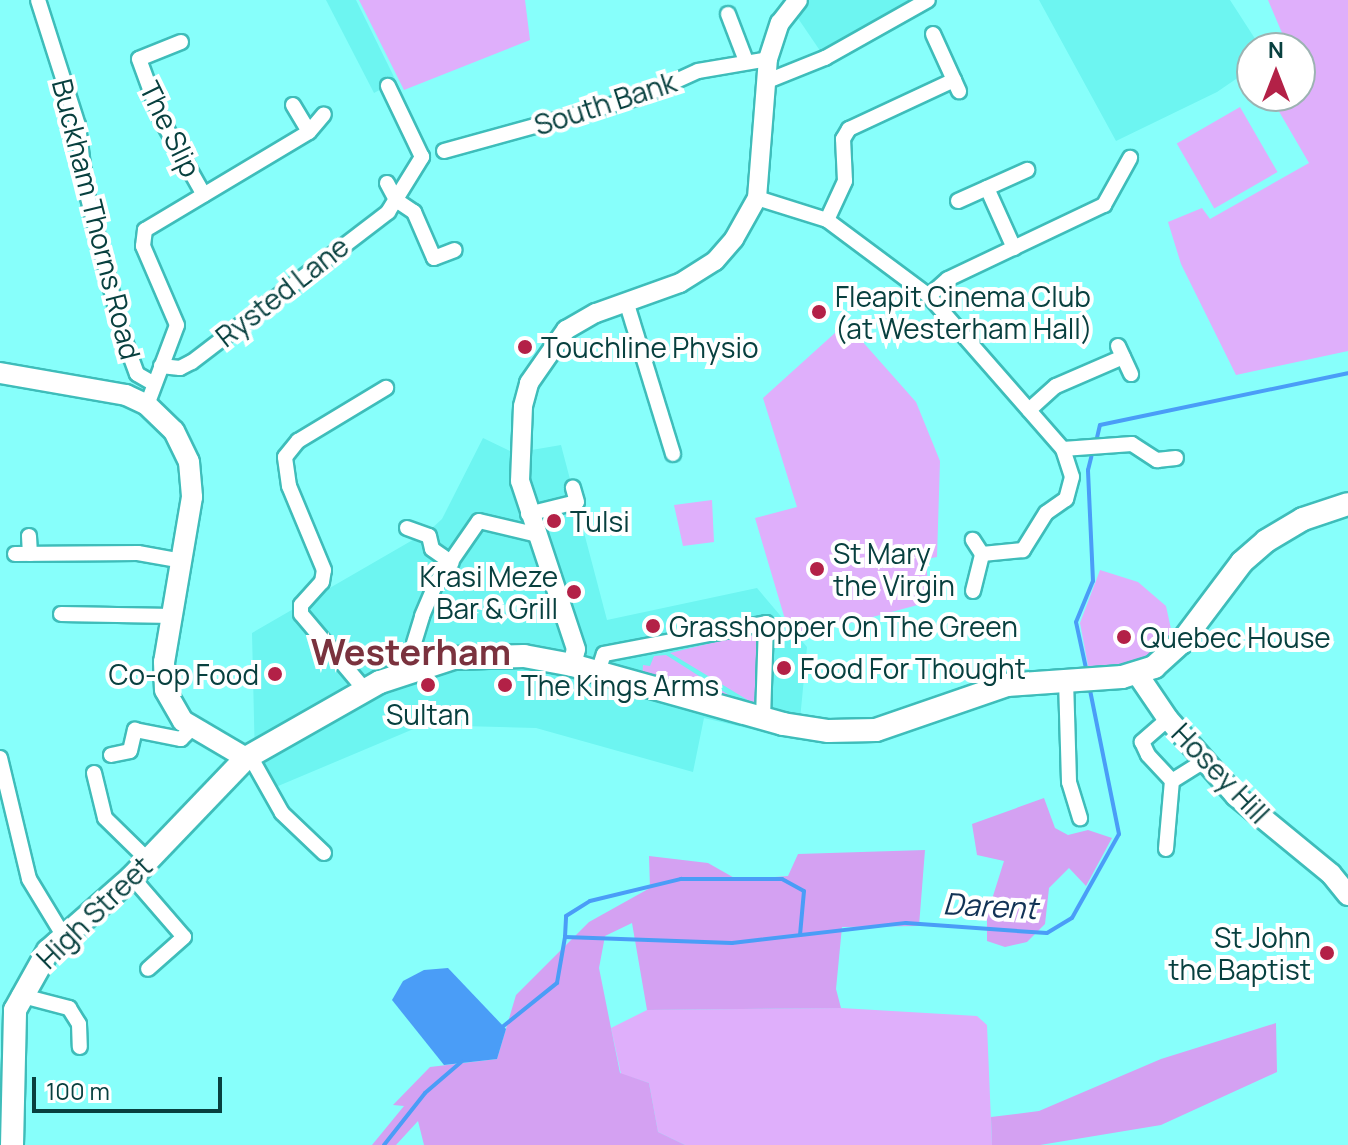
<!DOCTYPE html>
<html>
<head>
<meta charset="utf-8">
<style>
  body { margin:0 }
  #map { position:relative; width:1348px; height:1145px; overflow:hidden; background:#87fffb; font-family:Manrope,sans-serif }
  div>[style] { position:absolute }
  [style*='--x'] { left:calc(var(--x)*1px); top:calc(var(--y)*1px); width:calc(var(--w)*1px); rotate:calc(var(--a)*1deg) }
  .built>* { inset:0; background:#6df5f1 }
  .green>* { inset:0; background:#dfaffb; transform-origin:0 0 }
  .forest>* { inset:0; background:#d4a1f2 }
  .water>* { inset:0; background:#4a9df7 }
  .stream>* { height:4px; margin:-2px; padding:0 2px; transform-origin:2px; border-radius:2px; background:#4a9df7 }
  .roads { filter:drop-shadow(2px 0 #3ebdba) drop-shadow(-2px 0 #3ebdba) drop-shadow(0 2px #3ebdba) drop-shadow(0 -2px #3ebdba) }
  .minor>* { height:14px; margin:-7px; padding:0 7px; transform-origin:7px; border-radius:7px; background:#fff }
  .tertiary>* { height:18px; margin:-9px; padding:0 9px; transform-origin:9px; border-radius:9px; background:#fff }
  .secondary>* { height:20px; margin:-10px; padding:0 10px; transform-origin:10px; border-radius:10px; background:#fff }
  .primary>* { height:22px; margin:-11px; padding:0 11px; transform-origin:11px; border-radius:11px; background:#fff }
  .dots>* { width:22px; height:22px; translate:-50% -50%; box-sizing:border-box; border:4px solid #fff; border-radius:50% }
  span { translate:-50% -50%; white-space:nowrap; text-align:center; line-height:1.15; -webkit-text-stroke:8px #fff; paint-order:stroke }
  .street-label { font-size:28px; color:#08403f }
  .poi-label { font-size:28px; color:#08403f }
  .left { translate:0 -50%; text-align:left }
  .right { translate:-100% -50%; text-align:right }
  .water-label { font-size:30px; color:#123356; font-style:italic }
  .district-label { font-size:36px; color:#7a323e; font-weight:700 }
  .north { position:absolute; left:1236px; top:32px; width:80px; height:80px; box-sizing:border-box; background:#fff; border:2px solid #9cb3b2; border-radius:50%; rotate:0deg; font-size:22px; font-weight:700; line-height:32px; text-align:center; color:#08403f }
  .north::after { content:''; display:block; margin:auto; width:28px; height:36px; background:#b32147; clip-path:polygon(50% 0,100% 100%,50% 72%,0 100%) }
  .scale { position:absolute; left:32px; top:1077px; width:190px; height:36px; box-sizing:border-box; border:4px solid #08403f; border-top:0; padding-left:10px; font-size:24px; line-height:28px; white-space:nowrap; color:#08403f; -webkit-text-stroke:6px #fff; paint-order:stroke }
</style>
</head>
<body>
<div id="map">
  <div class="built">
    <i style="clip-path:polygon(326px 0,356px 0,396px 81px,374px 93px)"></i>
    <i style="clip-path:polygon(797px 0,928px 0,825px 58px,791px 8px)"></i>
    <i style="clip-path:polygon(1039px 0,1230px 0,1261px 48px,1252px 48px,1252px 68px,1217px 92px,1116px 141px)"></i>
    <i style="clip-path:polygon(483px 438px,514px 453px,561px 445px,607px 620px,757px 588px,807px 647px,798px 740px,704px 718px,693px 772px,536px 728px,423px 725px,271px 789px,255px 762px,252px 633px,430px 530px,442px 519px)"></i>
  </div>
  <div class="green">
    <i style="clip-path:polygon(359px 0,525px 0,530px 40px,404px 90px)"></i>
    <i style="clip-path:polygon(1268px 0,1348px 0,1348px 351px,1236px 375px,1181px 264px,1168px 222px,1202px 208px,1210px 219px,1309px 163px,1270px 96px,1300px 96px,1300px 48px,1291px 48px,1285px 40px)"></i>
    <i style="left:1240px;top:107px;width:75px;height:73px;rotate:60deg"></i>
    <i style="clip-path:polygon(846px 323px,916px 402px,940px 461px,937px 557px,926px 559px,929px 602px,801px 636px,784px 616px,755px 518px,797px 507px,763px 398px)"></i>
    <i style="clip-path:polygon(712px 500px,714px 542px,683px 546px,674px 505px)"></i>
    <i style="clip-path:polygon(1100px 570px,1138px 582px,1166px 606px,1174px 643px,1145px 662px,1089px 671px,1080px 623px)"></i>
    <i style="clip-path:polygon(749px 634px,758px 639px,756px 705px,670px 653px)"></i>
    <i style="clip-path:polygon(666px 655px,740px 702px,696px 690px,693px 682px,690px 689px,642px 678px,643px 665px,650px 666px,654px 656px)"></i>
    <i style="clip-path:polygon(841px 1008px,977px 1016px,987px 1025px,992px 1145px,685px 1145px,658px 1132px,649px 1083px,621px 1074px,611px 1028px,647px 1010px)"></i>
  </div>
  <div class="forest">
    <i style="clip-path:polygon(1044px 798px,1055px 828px,1068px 835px,1088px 830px,1112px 838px,1086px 886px,1069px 868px,1049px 888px,1045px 924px,1027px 942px,1005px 947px,987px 941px,987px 915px,1004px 861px,977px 855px,972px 824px)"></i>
    <i style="clip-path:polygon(925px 850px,919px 926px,842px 927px,836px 989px,841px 1008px,647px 1010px,632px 923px,605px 936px,599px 968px,620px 1073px,649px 1083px,658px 1132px,685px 1145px,424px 1145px,418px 1121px,396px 1145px,372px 1145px,404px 1106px,393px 1105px,430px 1067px,497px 1059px,516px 995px,589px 922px,650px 888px,649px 856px,708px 863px,738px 880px,788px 876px,798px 854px)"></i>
    <i style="clip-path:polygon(1276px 1023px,1277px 1072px,1161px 1125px,1040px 1145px,992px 1145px,991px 1117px,1039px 1111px,1161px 1059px)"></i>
  </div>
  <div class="water">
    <i style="clip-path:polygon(448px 968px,506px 1029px,497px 1059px,444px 1065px,392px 1000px,403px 981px,424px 970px)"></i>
  </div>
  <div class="stream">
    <i style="--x:1096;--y:442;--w:17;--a:-77"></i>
    <i style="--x:1100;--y:425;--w:253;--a:-11.8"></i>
    <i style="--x:1087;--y:673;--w:52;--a:-102.2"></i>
    <i style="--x:1076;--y:622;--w:44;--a:-67.5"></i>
    <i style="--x:1093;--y:581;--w:111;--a:-92.6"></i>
    <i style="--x:1088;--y:470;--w:21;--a:-76"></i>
    <i style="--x:565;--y:937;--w:21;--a:-87"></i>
    <i style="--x:566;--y:916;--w:28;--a:-32"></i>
    <i style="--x:590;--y:901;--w:94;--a:-13.6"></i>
    <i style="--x:681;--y:879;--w:101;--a:0"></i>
    <i style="--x:782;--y:879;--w:25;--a:29"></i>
    <i style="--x:804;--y:891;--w:44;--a:95.2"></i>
    <i style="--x:501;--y:1028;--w:72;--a:-38.8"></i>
    <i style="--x:557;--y:983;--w:47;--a:-80.1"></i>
    <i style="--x:565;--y:937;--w:167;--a:2.1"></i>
    <i style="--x:732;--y:943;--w:175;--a:-6.6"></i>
    <i style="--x:906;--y:923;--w:141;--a:4.1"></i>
    <i style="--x:1047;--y:933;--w:29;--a:-31"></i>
    <i style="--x:1072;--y:918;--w:96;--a:-60.8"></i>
    <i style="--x:1119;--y:834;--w:152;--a:-101.4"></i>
    <i style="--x:384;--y:1145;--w:66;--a:-51.7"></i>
    <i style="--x:425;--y:1093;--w:48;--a:-40.7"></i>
  </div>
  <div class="roads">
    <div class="minor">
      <i style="--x:38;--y:0;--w:131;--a:72.3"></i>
      <i style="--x:78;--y:125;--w:65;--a:83"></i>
      <i style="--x:86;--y:190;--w:151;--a:75.8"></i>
      <i style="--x:123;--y:336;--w:40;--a:69.8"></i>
      <i style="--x:137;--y:374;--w:20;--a:30"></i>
      <i style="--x:728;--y:14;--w:50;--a:69"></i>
      <i style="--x:933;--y:34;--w:63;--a:65.5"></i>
      <i style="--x:181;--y:42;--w:45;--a:158"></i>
      <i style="--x:139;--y:59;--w:64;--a:69.9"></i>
      <i style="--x:161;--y:119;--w:87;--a:60.5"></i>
      <i style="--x:765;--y:82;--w:65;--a:-21.8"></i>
      <i style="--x:825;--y:58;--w:118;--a:-29.4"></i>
      <i style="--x:293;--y:105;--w:31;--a:59"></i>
      <i style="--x:444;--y:151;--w:206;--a:-15.4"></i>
      <i style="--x:643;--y:96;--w:60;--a:-24.4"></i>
      <i style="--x:698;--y:71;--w:71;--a:-9.7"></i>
      <i style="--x:387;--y:183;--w:19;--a:62"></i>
      <i style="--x:396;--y:200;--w:22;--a:34"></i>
      <i style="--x:414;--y:212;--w:50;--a:66.5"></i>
      <i style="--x:434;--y:258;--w:22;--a:-21"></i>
      <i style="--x:987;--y:188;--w:66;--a:65.8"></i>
      <i style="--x:757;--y:198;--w:73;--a:17.4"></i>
      <i style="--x:827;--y:220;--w:127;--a:36.7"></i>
      <i style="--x:929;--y:296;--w:203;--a:48.8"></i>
      <i style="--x:1063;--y:449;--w:29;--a:72"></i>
      <i style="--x:1072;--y:477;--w:23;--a:105"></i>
      <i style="--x:1066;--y:499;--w:24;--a:145"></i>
      <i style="--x:1046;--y:513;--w:44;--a:121.9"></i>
      <i style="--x:1023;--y:550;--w:41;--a:174.4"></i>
      <i style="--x:958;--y:201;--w:76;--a:-24.2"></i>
      <i style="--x:827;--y:220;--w:43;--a:-65.2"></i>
      <i style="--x:845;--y:181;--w:42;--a:-92.7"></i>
      <i style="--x:843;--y:139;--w:12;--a:-59"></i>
      <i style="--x:849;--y:129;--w:116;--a:-25"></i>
      <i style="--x:929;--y:296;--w:25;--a:-42"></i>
      <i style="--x:948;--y:279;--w:173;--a:-25.4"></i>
      <i style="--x:1104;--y:205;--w:54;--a:-61"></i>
      <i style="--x:626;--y:301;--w:160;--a:72.9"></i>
      <i style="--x:1118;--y:346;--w:31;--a:65"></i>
      <i style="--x:161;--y:366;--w:19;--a:6"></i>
      <i style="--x:180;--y:368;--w:13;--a:-27"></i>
      <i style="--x:192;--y:362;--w:247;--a:-37.4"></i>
      <i style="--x:388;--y:212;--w:65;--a:-58.3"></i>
      <i style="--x:422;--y:157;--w:79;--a:-115.6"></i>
      <i style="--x:147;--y:405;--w:85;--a:-69.4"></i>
      <i style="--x:177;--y:325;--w:86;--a:-113.3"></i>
      <i style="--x:143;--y:246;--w:16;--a:-83"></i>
      <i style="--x:145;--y:230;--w:191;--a:-30.9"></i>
      <i style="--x:309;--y:132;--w:23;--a:-50"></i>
      <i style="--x:1029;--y:410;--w:36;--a:-42"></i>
      <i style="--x:1056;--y:386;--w:73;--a:-23.4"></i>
      <i style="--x:1063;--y:449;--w:69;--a:-4.1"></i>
      <i style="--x:1132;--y:444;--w:30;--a:33"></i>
      <i style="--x:1157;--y:460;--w:19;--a:-6"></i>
      <i style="--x:528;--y:514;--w:50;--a:-13.8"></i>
      <i style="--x:577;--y:502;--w:15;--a:-106"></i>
      <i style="--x:407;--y:528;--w:23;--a:20"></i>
      <i style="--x:429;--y:536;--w:13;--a:77"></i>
      <i style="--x:432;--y:549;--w:24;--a:35"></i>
      <i style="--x:29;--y:536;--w:18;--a:87"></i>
      <i style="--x:15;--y:554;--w:123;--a:-0.5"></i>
      <i style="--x:138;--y:553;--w:46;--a:10.1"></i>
      <i style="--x:973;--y:591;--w:38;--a:-76"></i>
      <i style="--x:982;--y:554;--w:17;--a:-123"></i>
      <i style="--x:61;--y:614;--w:112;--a:1"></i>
      <i style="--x:419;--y:668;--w:25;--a:-101"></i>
      <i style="--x:414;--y:643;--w:28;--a:-73"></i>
      <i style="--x:422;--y:616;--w:36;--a:-67"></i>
      <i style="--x:436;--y:583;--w:75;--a:-55.3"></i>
      <i style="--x:479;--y:521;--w:57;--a:13.3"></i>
      <i style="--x:598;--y:672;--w:19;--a:-72"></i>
      <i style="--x:604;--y:654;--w:165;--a:-10.8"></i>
      <i style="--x:766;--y:623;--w:96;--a:91.8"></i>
      <i style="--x:1066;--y:680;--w:102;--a:88.3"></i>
      <i style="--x:1069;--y:782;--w:38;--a:73"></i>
      <i style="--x:365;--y:690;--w:99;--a:-130.1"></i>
      <i style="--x:301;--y:614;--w:9;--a:-90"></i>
      <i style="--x:301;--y:605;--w:31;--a:-48"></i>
      <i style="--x:322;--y:582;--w:12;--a:-81"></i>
      <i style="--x:324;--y:570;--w:91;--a:-112.6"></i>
      <i style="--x:289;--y:486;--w:29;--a:-98"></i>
      <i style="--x:285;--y:457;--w:21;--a:-51"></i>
      <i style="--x:298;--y:441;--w:103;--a:-31.1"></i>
      <i style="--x:1168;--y:719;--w:35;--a:139"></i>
      <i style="--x:1142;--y:742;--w:14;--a:65"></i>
      <i style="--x:1148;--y:755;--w:35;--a:47"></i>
      <i style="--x:1172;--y:781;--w:40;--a:-32"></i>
      <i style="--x:111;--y:755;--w:19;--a:-12"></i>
      <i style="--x:130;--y:751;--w:22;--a:-77"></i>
      <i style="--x:135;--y:730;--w:47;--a:11.1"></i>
      <i style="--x:181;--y:739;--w:16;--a:-45"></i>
      <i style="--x:250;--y:756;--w:65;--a:60.7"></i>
      <i style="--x:282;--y:813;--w:58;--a:43.6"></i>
      <i style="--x:0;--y:758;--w:124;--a:76.5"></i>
      <i style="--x:29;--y:879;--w:66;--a:58.7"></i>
      <i style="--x:94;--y:773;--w:46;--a:76.3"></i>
      <i style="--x:105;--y:818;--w:60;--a:44.3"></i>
      <i style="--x:1166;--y:849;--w:68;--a:-85"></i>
      <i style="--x:132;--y:877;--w:79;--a:49.1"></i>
      <i style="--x:184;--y:937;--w:48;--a:138.4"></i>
      <i style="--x:19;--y:995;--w:52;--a:14.6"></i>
      <i style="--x:69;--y:1008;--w:19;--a:58"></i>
      <i style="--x:79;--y:1024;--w:23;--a:88"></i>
    </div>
    <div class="tertiary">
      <i style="--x:572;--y:665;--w:16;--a:-76"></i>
      <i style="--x:576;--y:649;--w:177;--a:-108.4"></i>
      <i style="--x:520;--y:481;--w:75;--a:-87.7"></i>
      <i style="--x:523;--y:406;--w:24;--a:-75"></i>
      <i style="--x:529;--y:383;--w:65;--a:-55.1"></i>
      <i style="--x:566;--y:330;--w:34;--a:-30"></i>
      <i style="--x:596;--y:313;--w:89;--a:-19.7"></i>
      <i style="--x:680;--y:283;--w:41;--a:-32.2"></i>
      <i style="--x:715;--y:261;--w:29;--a:-49"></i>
      <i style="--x:734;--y:239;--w:47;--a:-60.7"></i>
      <i style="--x:757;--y:198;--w:139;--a:-85.5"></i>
      <i style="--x:768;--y:59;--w:38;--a:-72"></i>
      <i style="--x:780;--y:23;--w:29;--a:-52"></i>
    </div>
    <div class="secondary">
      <i style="--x:0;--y:373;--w:128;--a:9.9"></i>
      <i style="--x:126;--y:395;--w:23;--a:25"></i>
      <i style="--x:147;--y:405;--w:37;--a:44"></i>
      <i style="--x:174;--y:431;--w:34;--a:64"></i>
      <i style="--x:189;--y:462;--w:35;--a:85"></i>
      <i style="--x:192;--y:497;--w:167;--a:99.6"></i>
      <i style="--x:164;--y:662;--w:28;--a:88"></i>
      <i style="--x:165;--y:690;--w:36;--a:60"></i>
      <i style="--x:183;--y:721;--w:73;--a:30.4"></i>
      <i style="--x:1138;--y:675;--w:53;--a:55.7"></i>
      <i style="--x:1168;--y:719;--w:103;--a:48.6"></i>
      <i style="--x:1236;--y:796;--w:123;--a:39.4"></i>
      <i style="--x:1331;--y:874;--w:27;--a:51"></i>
    </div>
    <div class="primary">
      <i style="--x:12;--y:1145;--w:135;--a:-88.7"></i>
      <i style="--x:15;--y:1010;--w:68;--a:-60.8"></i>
      <i style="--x:48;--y:951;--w:112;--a:-41.4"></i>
      <i style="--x:132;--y:877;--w:165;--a:-46.2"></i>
      <i style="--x:246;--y:758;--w:154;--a:-29.6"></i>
      <i style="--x:380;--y:682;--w:78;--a:-18"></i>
      <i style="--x:454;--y:658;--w:70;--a:-1.6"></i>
      <i style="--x:524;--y:656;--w:49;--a:10.6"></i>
      <i style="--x:572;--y:665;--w:219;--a:15.6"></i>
      <i style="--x:783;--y:724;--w:46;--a:8.8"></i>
      <i style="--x:828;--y:731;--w:48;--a:-1.2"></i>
      <i style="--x:876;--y:730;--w:139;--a:-19"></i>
      <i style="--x:1007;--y:685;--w:115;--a:-4"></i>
      <i style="--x:1122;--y:677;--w:34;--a:-17"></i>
      <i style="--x:1154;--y:667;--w:36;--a:-42"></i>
      <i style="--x:1181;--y:643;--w:101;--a:-53"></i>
      <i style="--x:1242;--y:562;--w:32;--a:-41"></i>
      <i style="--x:1266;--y:541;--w:43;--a:-30.7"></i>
      <i style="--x:1303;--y:519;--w:47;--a:-18.4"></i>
    </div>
  </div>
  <div class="dots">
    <i style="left:819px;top:312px;background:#b32147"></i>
    <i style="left:525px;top:347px;background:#b32147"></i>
    <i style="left:554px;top:521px;background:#b32147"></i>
    <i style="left:817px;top:569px;background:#b32147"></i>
    <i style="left:574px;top:592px;background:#b32147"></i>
    <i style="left:653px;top:626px;background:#b32147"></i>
    <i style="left:1124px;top:637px;background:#b32147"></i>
    <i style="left:784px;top:668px;background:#b32147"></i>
    <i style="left:275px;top:674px;background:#b32147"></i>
    <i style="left:428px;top:685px;background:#b32147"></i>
    <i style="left:505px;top:685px;background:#b32147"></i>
    <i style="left:1327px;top:953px;background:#b32147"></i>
  </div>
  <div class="street-label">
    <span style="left:605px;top:103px;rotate:-18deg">South Bank</span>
    <span style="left:171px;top:129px;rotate:64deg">The Slip</span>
    <span style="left:97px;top:219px;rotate:76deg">Buckham Thorns Road</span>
    <span style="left:282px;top:291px;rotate:-38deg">Rysted Lane</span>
    <span style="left:1221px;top:773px;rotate:46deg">Hosey Hill</span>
    <span style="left:94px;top:912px;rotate:-44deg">High Street</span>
  </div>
  <div class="poi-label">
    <span class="left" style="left:835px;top:312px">Fleapit Cinema Club<br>(at Westerham Hall)</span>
    <span class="left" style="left:541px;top:347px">Touchline Physio</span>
    <span class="left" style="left:570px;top:521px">Tulsi</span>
    <span class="left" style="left:833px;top:569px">St Mary<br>the Virgin</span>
    <span class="right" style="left:558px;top:592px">Krasi Meze<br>Bar &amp; Grill</span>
    <span class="left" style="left:669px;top:626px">Grasshopper On The Green</span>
    <span class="left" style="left:1140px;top:637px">Quebec House</span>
    <span class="left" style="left:800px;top:668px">Food For Thought</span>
    <span class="right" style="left:259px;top:674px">Co-op Food</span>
    <span class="left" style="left:521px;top:685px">The Kings Arms</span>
    <span style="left:428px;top:714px">Sultan</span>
    <span class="right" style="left:1311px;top:953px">St John<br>the Baptist</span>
  </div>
  <div class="water-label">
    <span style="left:990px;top:906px;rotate:3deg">Darent</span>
  </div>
  <div class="district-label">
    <span style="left:411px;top:652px">Westerham</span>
  </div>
  <div class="north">N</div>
  <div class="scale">100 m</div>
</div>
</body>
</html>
